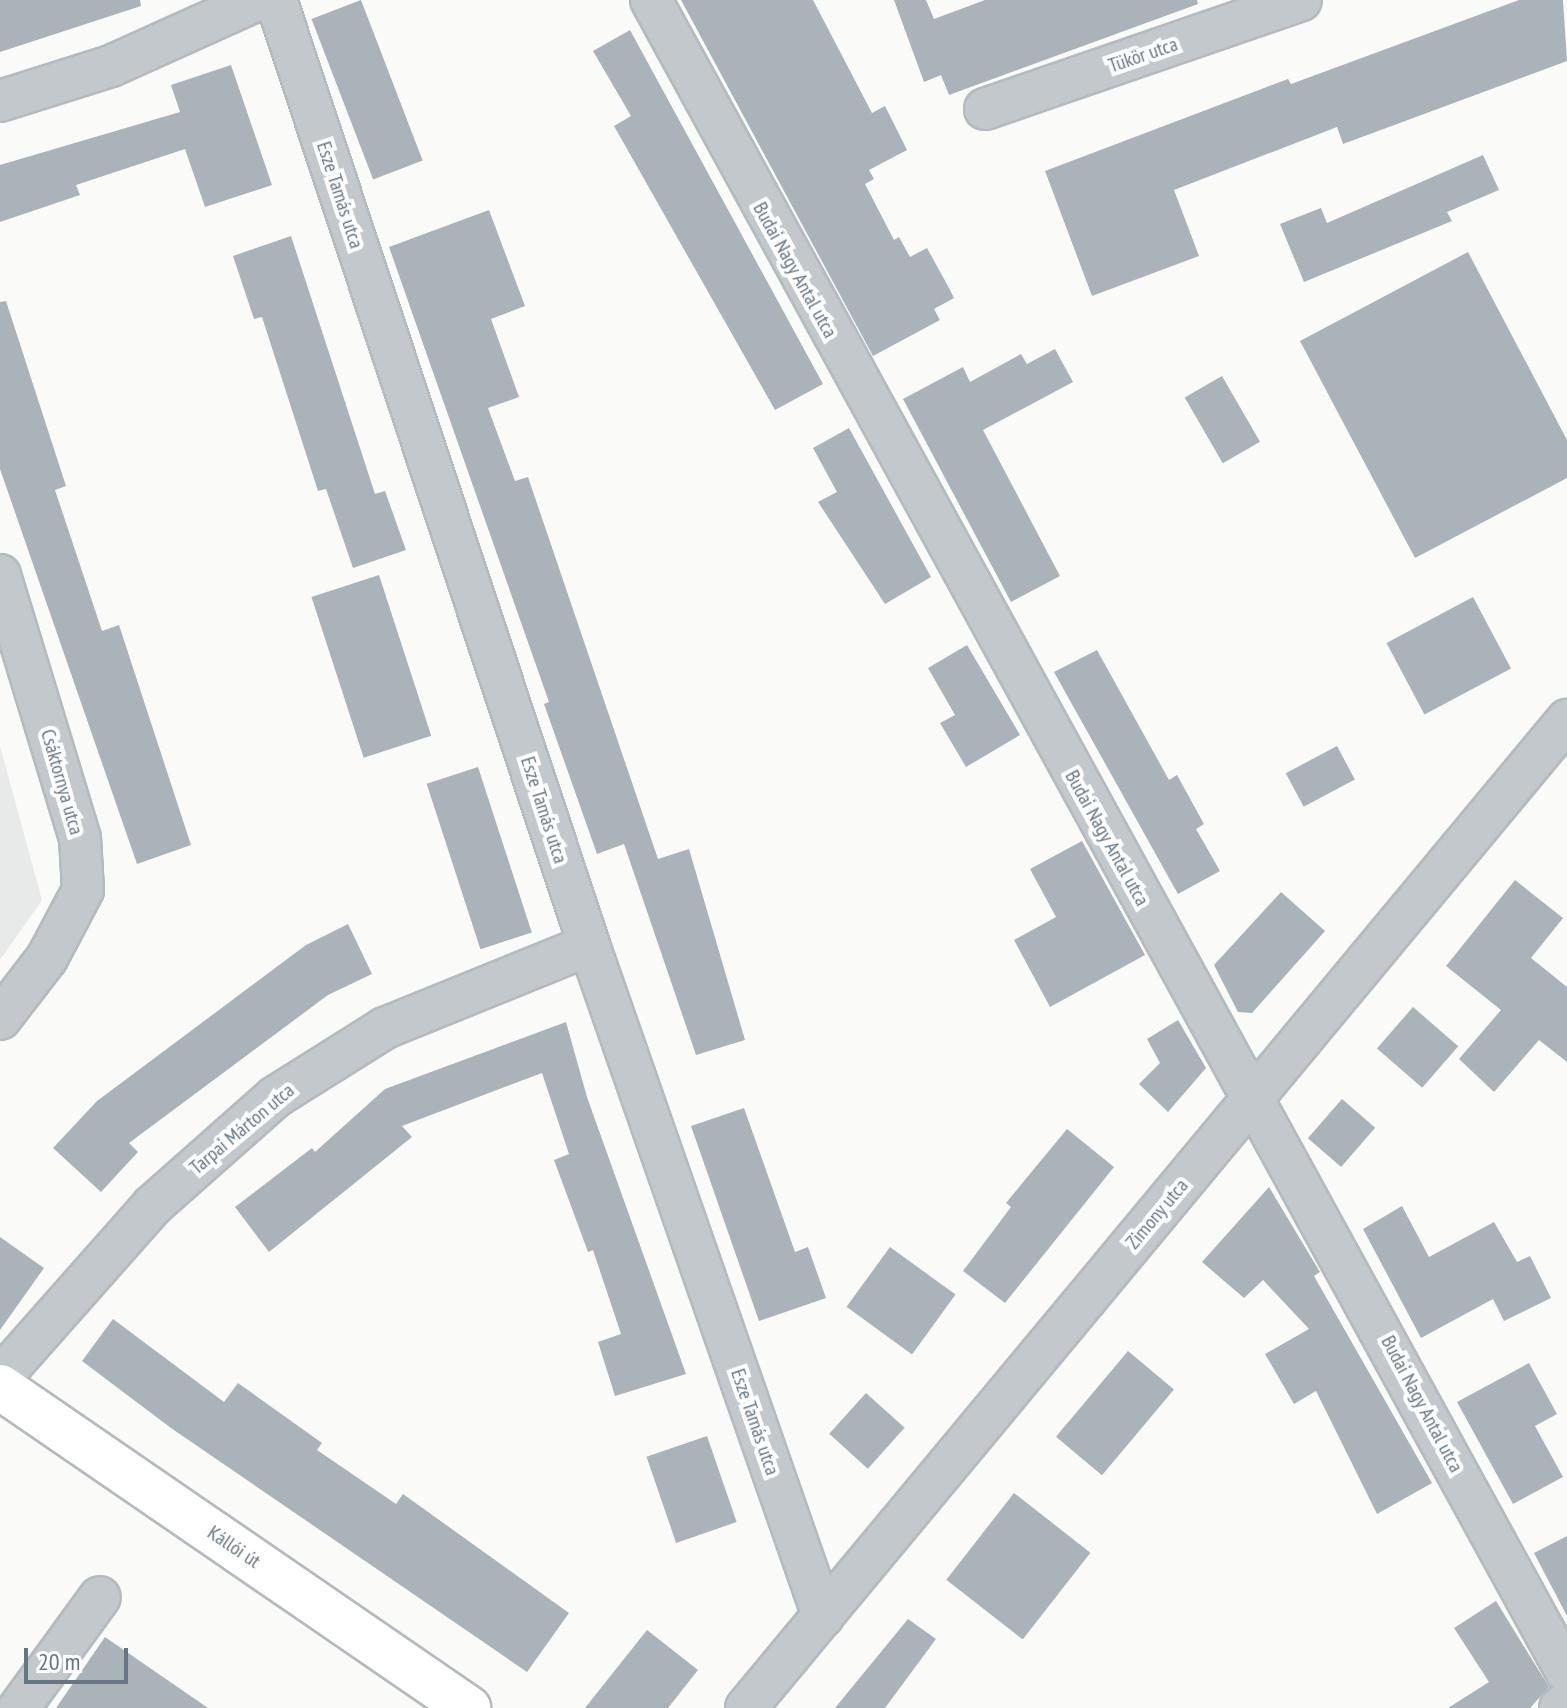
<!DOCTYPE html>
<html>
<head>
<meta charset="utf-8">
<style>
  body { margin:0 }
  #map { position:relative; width:1567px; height:1708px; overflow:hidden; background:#fafaf8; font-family:"PT Sans Narrow",sans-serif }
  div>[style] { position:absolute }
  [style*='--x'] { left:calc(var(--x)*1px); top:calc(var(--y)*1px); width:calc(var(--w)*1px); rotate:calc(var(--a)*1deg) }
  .built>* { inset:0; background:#e8e9e9 }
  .building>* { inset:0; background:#aab3b9; transform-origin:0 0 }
  .roads { filter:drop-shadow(2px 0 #b5babe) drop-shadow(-2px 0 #b5babe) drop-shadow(0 2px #b5babe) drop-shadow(0 -2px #b5babe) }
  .minor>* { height:40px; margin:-20px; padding:0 20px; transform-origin:20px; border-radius:20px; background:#c3c8cc }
  .major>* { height:44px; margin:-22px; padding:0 22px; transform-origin:22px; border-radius:22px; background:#fff }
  span { translate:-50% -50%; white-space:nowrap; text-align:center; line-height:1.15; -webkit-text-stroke:8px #fff; paint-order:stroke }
  .street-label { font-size:20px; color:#657683 }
  .scale { position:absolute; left:24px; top:1648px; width:104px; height:36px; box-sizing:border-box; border:4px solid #657683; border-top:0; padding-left:10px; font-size:24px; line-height:28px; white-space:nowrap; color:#657683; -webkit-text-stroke:6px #fff; paint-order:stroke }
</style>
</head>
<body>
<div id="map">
  <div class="built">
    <i style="clip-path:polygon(0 746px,42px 900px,0 960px)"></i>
  </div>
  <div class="building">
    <i style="clip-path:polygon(0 0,140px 0,141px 6px,0 52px)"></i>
    <i style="left:361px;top:0;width:172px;height:53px;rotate:69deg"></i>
    <i style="clip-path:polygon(681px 0,813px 0,872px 113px,885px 106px,907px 150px,869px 170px,874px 179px,865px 184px,894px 240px,899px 237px,910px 257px,927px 248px,949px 288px,954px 298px,934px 309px,940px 320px,873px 356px)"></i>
    <i style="clip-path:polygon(894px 0,926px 0,934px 19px,985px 0,1197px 0,1198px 4px,949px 95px,941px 75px,924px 82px)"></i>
    <i style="clip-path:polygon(1519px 0,1563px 0,1567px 61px,1343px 144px,1337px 127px,1174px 190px,1199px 256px,1092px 296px,1045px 171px,1288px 79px,1291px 84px)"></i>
    <i style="clip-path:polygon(630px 30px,823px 384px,775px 410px,614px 126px,631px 116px,593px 51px)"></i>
    <i style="clip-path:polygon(231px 65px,272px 185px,205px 207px,185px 149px,76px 185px,80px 195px,0 222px,0 165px,180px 112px,171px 85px)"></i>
    <i style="clip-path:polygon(1483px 155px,1499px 190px,1447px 212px,1452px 221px,1304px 282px,1280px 224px,1321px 208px,1327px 223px)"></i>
    <i style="clip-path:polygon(489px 210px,525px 306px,491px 319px,519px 397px,488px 408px,515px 481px,528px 477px,658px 859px,689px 849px,745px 1040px,696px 1055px,624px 844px,597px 854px,544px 704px,549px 702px,389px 247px)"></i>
    <i style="clip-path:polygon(291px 236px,375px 494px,385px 491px,406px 550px,353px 568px,326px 489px,318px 491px,262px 317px,254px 319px,233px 256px)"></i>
    <i style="clip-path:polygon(1468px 252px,1567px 440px,1567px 478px,1415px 558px,1300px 341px)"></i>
    <i style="clip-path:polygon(6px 301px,66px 486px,55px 490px,102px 631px,119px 625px,191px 845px,137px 864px,0 469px,0 302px)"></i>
    <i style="clip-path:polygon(1055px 349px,1073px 382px,983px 430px,1060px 576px,1011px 602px,903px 399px,963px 367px,970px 382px,1021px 354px,1027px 364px)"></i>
    <i style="left:1222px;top:376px;width:76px;height:43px;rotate:60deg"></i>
    <i style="clip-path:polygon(849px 428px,931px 577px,885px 604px,818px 502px,837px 492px,813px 448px)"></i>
    <i style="left:379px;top:575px;width:169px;height:71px;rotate:72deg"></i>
    <i style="left:1473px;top:597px;width:81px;height:98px;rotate:62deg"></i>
    <i style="clip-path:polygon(967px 645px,1020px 735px,966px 767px,940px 723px,955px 715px,928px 668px)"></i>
    <i style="clip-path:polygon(1097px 650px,1169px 780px,1177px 775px,1204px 824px,1196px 829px,1220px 871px,1178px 894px,1054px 672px)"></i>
    <i style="left:1337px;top:746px;width:38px;height:58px;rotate:62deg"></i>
    <i style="left:478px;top:767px;width:174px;height:54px;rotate:72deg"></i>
    <i style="clip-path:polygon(1082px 841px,1145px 955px,1050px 1007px,1014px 940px,1056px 917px,1030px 869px)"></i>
    <i style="clip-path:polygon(1515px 880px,1563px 918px,1531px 958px,1567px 987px,1567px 1062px,1539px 1040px,1494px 1092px,1459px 1059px,1501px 1010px,1446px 966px)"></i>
    <i style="clip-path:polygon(1281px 892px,1325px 931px,1252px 1013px,1238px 1012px,1214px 965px)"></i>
    <i style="clip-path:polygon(348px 924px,372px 974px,328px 995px,129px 1143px,138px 1152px,101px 1192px,53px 1148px,97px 1101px,306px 945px)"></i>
    <i style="left:1413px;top:1007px;width:60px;height:55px;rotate:41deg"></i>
    <i style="clip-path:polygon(1178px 1020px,1206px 1068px,1168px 1112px,1139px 1084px,1160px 1063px,1147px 1039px)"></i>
    <i style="clip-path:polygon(566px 1022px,587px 1097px,686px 1374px,615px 1396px,598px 1342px,621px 1334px,593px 1250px,588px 1252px,554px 1160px,569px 1154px,542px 1073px,402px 1126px,412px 1137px,269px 1252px,235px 1207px,312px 1148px,315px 1152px,385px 1089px)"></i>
    <i style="left:1342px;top:1099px;width:44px;height:52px;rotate:41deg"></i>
    <i style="clip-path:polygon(744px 1108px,795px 1252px,808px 1247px,826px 1298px,759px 1321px,691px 1126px)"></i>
    <i style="clip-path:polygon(1067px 1129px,1114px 1167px,1005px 1303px,963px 1271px,1011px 1207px,1006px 1203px)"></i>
    <i style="clip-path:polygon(1269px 1187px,1320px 1272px,1314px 1276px,1432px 1483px,1377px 1514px,1316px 1391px,1294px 1404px,1265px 1354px,1309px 1329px,1263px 1280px,1244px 1298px,1202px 1262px)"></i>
    <i style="clip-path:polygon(1402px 1206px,1429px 1257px,1494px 1222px,1517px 1262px,1530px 1256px,1551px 1298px,1504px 1321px,1493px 1299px,1421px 1338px,1363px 1229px)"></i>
    <i style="clip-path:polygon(0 1237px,44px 1268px,0 1330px)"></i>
    <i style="left:890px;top:1247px;width:81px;height:74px;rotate:36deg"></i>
    <i style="clip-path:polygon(113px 1319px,224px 1402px,238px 1383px,322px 1443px,317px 1450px,396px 1504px,403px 1494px,569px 1613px,527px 1672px,171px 1428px,82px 1361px)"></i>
    <i style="left:1128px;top:1351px;width:60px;height:112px;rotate:40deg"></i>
    <i style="clip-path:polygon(1529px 1363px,1557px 1414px,1535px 1426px,1563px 1477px,1513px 1504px,1457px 1402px)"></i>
    <i style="left:866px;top:1393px;width:52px;height:55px;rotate:42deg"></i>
    <i style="left:707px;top:1436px;width:91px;height:64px;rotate:71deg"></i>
    <i style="left:1014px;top:1493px;width:97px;height:110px;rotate:38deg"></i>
    <i style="clip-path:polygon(1567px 1536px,1567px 1616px,1534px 1553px)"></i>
    <i style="clip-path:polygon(1496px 1601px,1549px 1687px,1530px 1708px,1448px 1708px,1489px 1682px,1454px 1628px)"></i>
    <i style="clip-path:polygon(908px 1619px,936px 1639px,885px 1708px,835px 1708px)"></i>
    <i style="clip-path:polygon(647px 1630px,698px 1670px,668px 1708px,585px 1708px)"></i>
    <i style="clip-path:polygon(105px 1637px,208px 1708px,56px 1708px)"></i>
  </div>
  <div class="roads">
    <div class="minor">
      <i style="--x:276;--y:0;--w:995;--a:71.67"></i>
      <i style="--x:589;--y:945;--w:711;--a:70.77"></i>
      <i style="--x:651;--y:0;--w:1907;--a:61.3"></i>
      <i style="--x:0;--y:101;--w:116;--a:-17.5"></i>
      <i style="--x:111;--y:66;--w:160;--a:-24.3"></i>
      <i style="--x:985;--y:109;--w:334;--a:-19"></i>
      <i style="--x:0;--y:575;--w:275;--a:73.1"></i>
      <i style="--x:80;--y:838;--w:52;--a:86.7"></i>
      <i style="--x:83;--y:890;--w:77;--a:117.9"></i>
      <i style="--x:47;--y:958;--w:77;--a:127.6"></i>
      <i style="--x:0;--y:1378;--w:230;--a:-48.5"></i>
      <i style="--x:152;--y:1206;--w:164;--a:-41.5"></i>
      <i style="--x:275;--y:1097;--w:130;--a:-32.1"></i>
      <i style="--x:385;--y:1028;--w:220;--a:-22.1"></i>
      <i style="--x:19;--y:1708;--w:137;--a:-53.9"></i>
      <i style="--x:746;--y:1708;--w:1285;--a:-50.27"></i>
      <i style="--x:1560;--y:1708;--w:9;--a:-41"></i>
    </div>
    <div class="major">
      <i style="--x:0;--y:1387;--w:568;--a:34.45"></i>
    </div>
  </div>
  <div class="street-label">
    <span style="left:1143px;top:55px;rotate:-19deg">Tükör utca</span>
    <span style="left:340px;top:195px;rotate:72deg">Esze Tamás utca</span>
    <span style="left:795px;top:270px;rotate:61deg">Budai Nagy Antal utca</span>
    <span style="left:62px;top:782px;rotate:74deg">Csáktornya utca</span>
    <span style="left:544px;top:810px;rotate:72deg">Esze Tamás utca</span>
    <span style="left:1107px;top:838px;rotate:61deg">Budai Nagy Antal utca</span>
    <span style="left:242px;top:1129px;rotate:-40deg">Tarpai Márton utca</span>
    <span style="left:1157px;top:1214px;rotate:-50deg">Zimony utca</span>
    <span style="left:1422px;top:1404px;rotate:62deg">Budai Nagy Antal utca</span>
    <span style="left:755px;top:1422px;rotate:71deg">Esze Tamás utca</span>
    <span style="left:234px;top:1547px;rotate:34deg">Kállói út</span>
  </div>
  <div class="scale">20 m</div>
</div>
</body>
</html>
